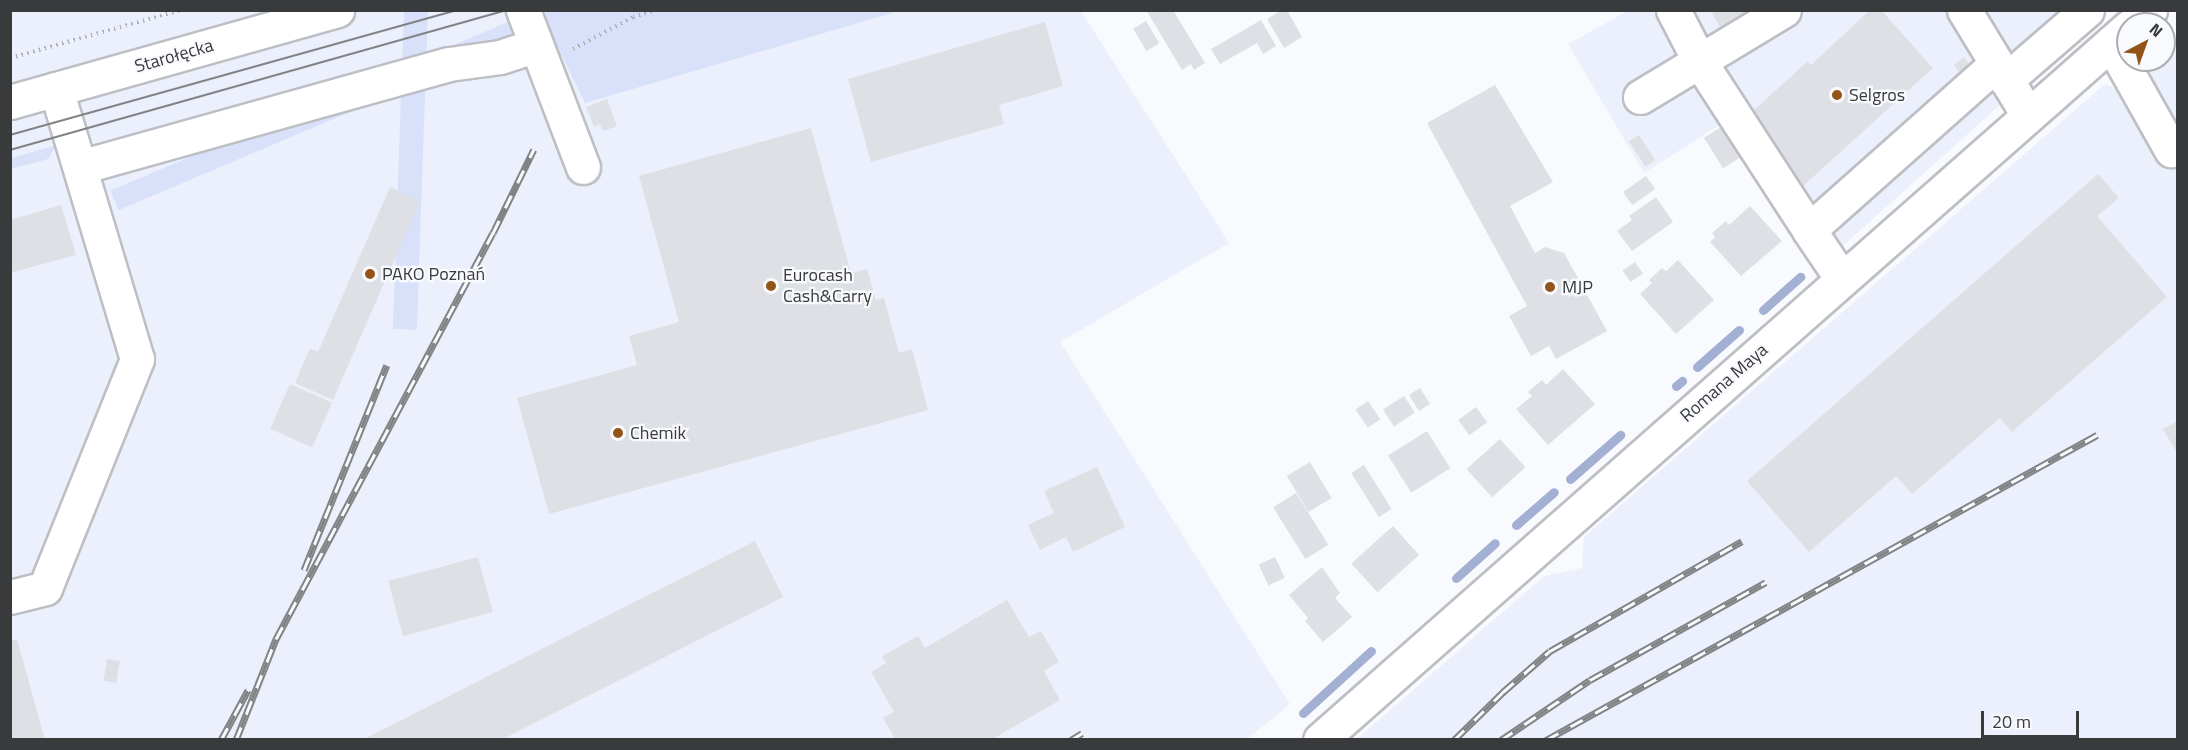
<!DOCTYPE html>
<html>
<head>
<meta charset="utf-8">
<style>
  body { margin:0 }
  #map { position:relative; width:2188px; height:750px; overflow:hidden; background:#f9fafe; font-family:"Titillium Web",sans-serif }
  div>[style] { position:absolute }
  [style*='--x'] { left:calc(var(--x)*1px); top:calc(var(--y)*1px); width:calc(var(--w)*1px); rotate:calc(var(--a)*1deg) }
  .built>* { inset:0; background:#ebf0fc }
  .green>* { inset:0; background:#d8e1f9; transform-origin:0 0 }
  .stream>* { height:9px; margin:-4.5px; padding:0 4.5px; transform-origin:4.5px; border-radius:4.5px; background:#a4b0d3 }
  .building>* { inset:0; background:#dee0e5; transform-origin:0 0 }
  .path>* { height:4px; margin-top:-2px; transform-origin:0; background:repeating-linear-gradient(90deg,#b0b1b4 0 1.5px,transparent 0 6px) }
  .roads { filter:drop-shadow(2px 0 #bdbfc4) drop-shadow(-2px 0 #bdbfc4) drop-shadow(0 2px #bdbfc4) drop-shadow(0 -2px #bdbfc4) }
  .minor>* { height:33px; margin:-16.5px; padding:0 16.5px; transform-origin:16.5px; border-radius:16.5px; background:#fff }
  .tram>* { height:1.5px; margin:-0.75px; padding:0 0.75px; transform-origin:0.75px; border-radius:0.75px; background:#828385 }
  .rail>* { height:7px; margin-top:-3.5px; transform-origin:0; background:repeating-linear-gradient(90deg,#f9fafe 0 14px,#828385 0 28px); box-sizing:border-box; border-block:2px solid #828385 }
  .dots>* { width:16px; height:16px; translate:-50% -50%; box-sizing:border-box; border:3px solid #f9fafe; border-radius:50% }
  span { translate:-50% -50%; white-space:nowrap; text-align:center; line-height:1.15; -webkit-text-stroke:4.5px #f9fafe; paint-order:stroke }
  .street-label { font-size:18px; color:#393a3c }
  .poi-label { font-size:18px; color:#393a3c }
  .left { translate:0 -50%; text-align:left }
  .frame { position:absolute; inset:0; border:12px solid #393a3c; pointer-events:none }
  .north { position:absolute; left:2116px; top:12px; width:60px; height:60px; box-sizing:border-box; background:#f9fafe; border:2px solid #acadb0; border-radius:50%; rotate:41deg; font-size:16px; font-weight:700; line-height:24px; text-align:center; color:#393a3c }
  .north::after { content:''; display:block; margin:auto; width:21px; height:27px; background:#925419; clip-path:polygon(50% 0,100% 100%,50% 72%,0 100%) }
  .scale { position:absolute; left:1981px; top:711px; width:98px; height:27px; box-sizing:border-box; border:3px solid #393a3c; border-top:0; padding-left:8px; font-size:18px; line-height:21px; white-space:nowrap; color:#393a3c; -webkit-text-stroke:4px #f9fafe; paint-order:stroke }
</style>
</head>
<body>
<div id="map">
  <div class="built">
    <i style="clip-path:polygon(11px 11px,1081px 11px,1229px 243px,1060px 342px,1290px 704px,1247px 739px,11px 739px)"></i>
    <i style="clip-path:polygon(1628px 11px,2105px 11px,1818px 268px,1724px 122px,1644px 173px,1568px 44px)"></i>
    <i style="clip-path:polygon(2177px 40px,2177px 739px,1356px 740px,1544px 576px,1582px 568px,1584px 537px,2105px 84px,2118px 90px,2154px 60px,2164px 60px,2164px 51px)"></i>
  </div>
  <div class="green">
    <i style="left:404px;top:10px;width:24px;height:319px;rotate:2deg"></i>
    <i style="clip-path:polygon(545px 11px,545px 10px,899px 11px,585px 103px,552px 35px)"></i>
    <i style="left:508px;top:22px;width:21px;height:432px;rotate:67deg"></i>
    <i style="clip-path:polygon(57px 145px,48px 159px,11px 169px,11px 158px)"></i>
  </div>
  <div class="stream">
    <i style="--x:1763;--y:310;--w:50;--a:-41.7"></i>
    <i style="--x:1697;--y:367;--w:56;--a:-41.4"></i>
    <i style="--x:1676;--y:386;--w:8;--a:-40"></i>
    <i style="--x:1570;--y:479;--w:67;--a:-41.3"></i>
    <i style="--x:1516;--y:525;--w:50;--a:-41"></i>
    <i style="--x:1456;--y:578;--w:52;--a:-41.9"></i>
    <i style="--x:1303;--y:713;--w:92;--a:-42.4"></i>
  </div>
  <div class="building">
    <i style="clip-path:polygon(1146px 10px,1173px 10px,1205px 63px,1194px 70px,1191px 64px,1182px 70px)"></i>
    <i style="clip-path:polygon(1282px 10px,1287px 10px,1302px 37px,1284px 48px,1267px 19px)"></i>
    <i style="clip-path:polygon(1710px 10px,1758px 10px,1723px 32px)"></i>
    <i style="clip-path:polygon(1870px 10px,1881px 10px,1933px 68px,1802px 187px,1742px 121px,1808px 61px,1811px 65px)"></i>
    <i style="clip-path:polygon(1261px 20px,1276px 46px,1263px 54px,1257px 43px,1220px 64px,1211px 49px)"></i>
    <i style="left:1146px;top:21px;width:26px;height:15px;rotate:59deg"></i>
    <i style="clip-path:polygon(1045px 22px,1063px 86px,999px 105px,1004px 124px,871px 162px,848px 79px)"></i>
    <i style="clip-path:polygon(1964px 57px,1973px 69px,1963px 78px,1954px 65px)"></i>
    <i style="clip-path:polygon(1495px 85px,1553px 182px,1510px 206px,1535px 253px,1545px 247px,1564px 253px,1607px 331px,1556px 359px,1549px 346px,1531px 356px,1509px 316px,1527px 306px,1427px 123px)"></i>
    <i style="clip-path:polygon(607px 99px,617px 126px,603px 131px,600px 124px,594px 127px,586px 107px)"></i>
    <i style="left:1726px;top:124px;width:36px;height:26px;rotate:58deg"></i>
    <i style="clip-path:polygon(811px 128px,851px 273px,867px 269px,876px 300px,884px 298px,899px 353px,912px 349px,928px 410px,549px 514px,517px 398px,637px 365px,629px 336px,679px 322px,639px 176px)"></i>
    <i style="left:1639px;top:135px;width:30px;height:12px;rotate:57deg"></i>
    <i style="clip-path:polygon(2098px 174px,2119px 198px,2097px 216px,2167px 297px,2012px 432px,2000px 418px,1912px 494px,1896px 476px,1809px 552px,1747px 481px)"></i>
    <i style="left:1646px;top:176px;width:16px;height:28px;rotate:55deg"></i>
    <i style="clip-path:polygon(390px 187px,420px 201px,333px 400px,295px 383px,310px 348px,318px 352px)"></i>
    <i style="clip-path:polygon(1656px 197px,1673px 222px,1632px 251px,1617px 231px,1632px 220px,1629px 216px)"></i>
    <i style="clip-path:polygon(61px 205px,76px 255px,10px 273px,10px 220px)"></i>
    <i style="clip-path:polygon(1750px 206px,1782px 241px,1741px 276px,1710px 242px,1715px 237px,1712px 233px,1726px 221px,1729px 225px)"></i>
    <i style="clip-path:polygon(1678px 260px,1714px 300px,1676px 334px,1640px 294px,1652px 283px,1649px 280px,1662px 268px,1666px 271px)"></i>
    <i style="left:1635px;top:262px;width:14px;height:15px;rotate:56deg"></i>
    <i style="clip-path:polygon(1563px 369px,1595px 404px,1548px 445px,1516px 409px,1532px 396px,1528px 392px,1542px 380px,1546px 385px)"></i>
    <i style="left:290px;top:384px;width:46px;height:49px;rotate:24deg"></i>
    <i style="left:1420px;top:388px;width:19px;height:13px;rotate:58deg"></i>
    <i style="left:1404px;top:396px;width:20px;height:25px;rotate:57deg"></i>
    <i style="left:1368px;top:401px;width:22px;height:15px;rotate:56deg"></i>
    <i style="left:1476px;top:407px;width:19px;height:22px;rotate:54deg"></i>
    <i style="clip-path:polygon(2178px 421px,2178px 455px,2163px 429px)"></i>
    <i style="left:1427px;top:431px;width:44px;height:46px;rotate:58deg"></i>
    <i style="left:1500px;top:439px;width:38px;height:45px;rotate:48deg"></i>
    <i style="left:1310px;top:462px;width:42px;height:27px;rotate:59deg"></i>
    <i style="left:1364px;top:465px;width:52px;height:15px;rotate:58deg"></i>
    <i style="clip-path:polygon(1097px 467px,1125px 527px,1073px 552px,1066px 537px,1040px 550px,1028px 525px,1054px 513px,1044px 491px)"></i>
    <i style="left:1296px;top:493px;width:61px;height:27px;rotate:58deg"></i>
    <i style="left:1393px;top:526px;width:39px;height:56px;rotate:48deg"></i>
    <i style="clip-path:polygon(755px 541px,783px 597px,501px 740px,362px 740px)"></i>
    <i style="left:478px;top:557px;width:57px;height:93px;rotate:75deg"></i>
    <i style="left:1275px;top:557px;width:23px;height:18px;rotate:65deg"></i>
    <i style="clip-path:polygon(1322px 567px,1340px 593px,1335px 598px,1352px 617px,1323px 642px,1305px 621px,1308px 618px,1289px 595px)"></i>
    <i style="clip-path:polygon(1007px 600px,1029px 637px,1041px 631px,1059px 662px,1044px 671px,1060px 700px,991px 740px,896px 740px,883px 718px,894px 712px,871px 672px,886px 663px,882px 656px,918px 636px,925px 648px)"></i>
    <i style="clip-path:polygon(17px 639px,45px 740px,10px 740px,10px 641px)"></i>
    <i style="left:107px;top:659px;width:13px;height:22px;rotate:9deg"></i>
  </div>
  <div class="path">
    <i style="--x:573;--y:49;--w:68;--a:-28.1"></i>
    <i style="--x:633;--y:17;--w:24;--a:-17"></i>
    <i style="--x:10;--y:58;--w:178;--a:-15.7"></i>
  </div>
  <div class="roads">
    <div class="minor">
      <i style="--x:523;--y:10;--w:168;--a:69.1"></i>
      <i style="--x:1673;--y:10;--w:59;--a:62.6"></i>
      <i style="--x:1700;--y:62;--w:200;--a:57"></i>
      <i style="--x:1964;--y:10;--w:123;--a:58.6"></i>
      <i style="--x:2133;--y:24;--w:22;--a:-39"></i>
      <i style="--x:2111;--y:43;--w:123;--a:60.7"></i>
      <i style="--x:2006;--y:80;--w:107;--a:-40.8"></i>
      <i style="--x:1640;--y:97;--w:168;--a:-31.1"></i>
      <i style="--x:10;--y:102;--w:340;--a:-15.7"></i>
      <i style="--x:80;--y:167;--w:383;--a:-15.6"></i>
      <i style="--x:449;--y:64;--w:51;--a:-7.8"></i>
      <i style="--x:500;--y:57;--w:38;--a:-18"></i>
      <i style="--x:1842;--y:279;--w:59;--a:-124"></i>
      <i style="--x:1809;--y:230;--w:250;--a:-41.6"></i>
      <i style="--x:10;--y:597;--w:36;--a:-14"></i>
      <i style="--x:45;--y:588;--w:247;--a:-68.1"></i>
      <i style="--x:137;--y:359;--w:282;--a:-106.7"></i>
      <i style="--x:1320;--y:740;--w:1077;--a:-41.39"></i>
    </div>
  </div>
  <div class="tram">
    <i style="--x:10;--y:135;--w:464;--a:-15.6"></i>
    <i style="--x:10;--y:150;--w:516;--a:-15.73"></i>
  </div>
  <div class="rail">
    <i style="--x:304;--y:570;--w:221;--a:-68"></i>
    <i style="--x:221;--y:740;--w:57;--a:-61.6"></i>
    <i style="--x:236;--y:740;--w:109;--a:-68.4"></i>
    <i style="--x:276;--y:639;--w:460;--a:-61.9"></i>
    <i style="--x:493;--y:233;--w:93;--a:-64"></i>
    <i style="--x:1071;--y:740;--w:13;--a:-32"></i>
    <i style="--x:1454;--y:740;--w:69;--a:-44.4"></i>
    <i style="--x:1503;--y:692;--w:62;--a:-41.1"></i>
    <i style="--x:1550;--y:651;--w:221;--a:-29.8"></i>
    <i style="--x:1501;--y:740;--w:107;--a:-34"></i>
    <i style="--x:1590;--y:680;--w:201;--a:-29.1"></i>
    <i style="--x:1546;--y:740;--w:630;--a:-28.97"></i>
  </div>
  <div class="dots">
    <i style="left:1837px;top:95px;background:#925419"></i>
    <i style="left:370px;top:274px;background:#925419"></i>
    <i style="left:771px;top:286px;background:#925419"></i>
    <i style="left:1550px;top:287px;background:#925419"></i>
    <i style="left:618px;top:433px;background:#925419"></i>
  </div>
  <div class="street-label">
    <span style="left:174px;top:56px;rotate:-16deg">Starołęcka</span>
    <span style="left:1724px;top:383px;rotate:-41deg">Romana Maya</span>
  </div>
  <div class="poi-label">
    <span class="left" style="left:1849px;top:95px">Selgros</span>
    <span class="left" style="left:382px;top:274px">PAKO Poznań</span>
    <span class="left" style="left:783px;top:286px">Eurocash<br>Cash&amp;Carry</span>
    <span class="left" style="left:1562px;top:287px">MJP</span>
    <span class="left" style="left:630px;top:433px">Chemik</span>
  </div>
  <div class="frame"></div>
  <div class="north">N</div>
  <div class="scale">20 m</div>
</div>
</body>
</html>
